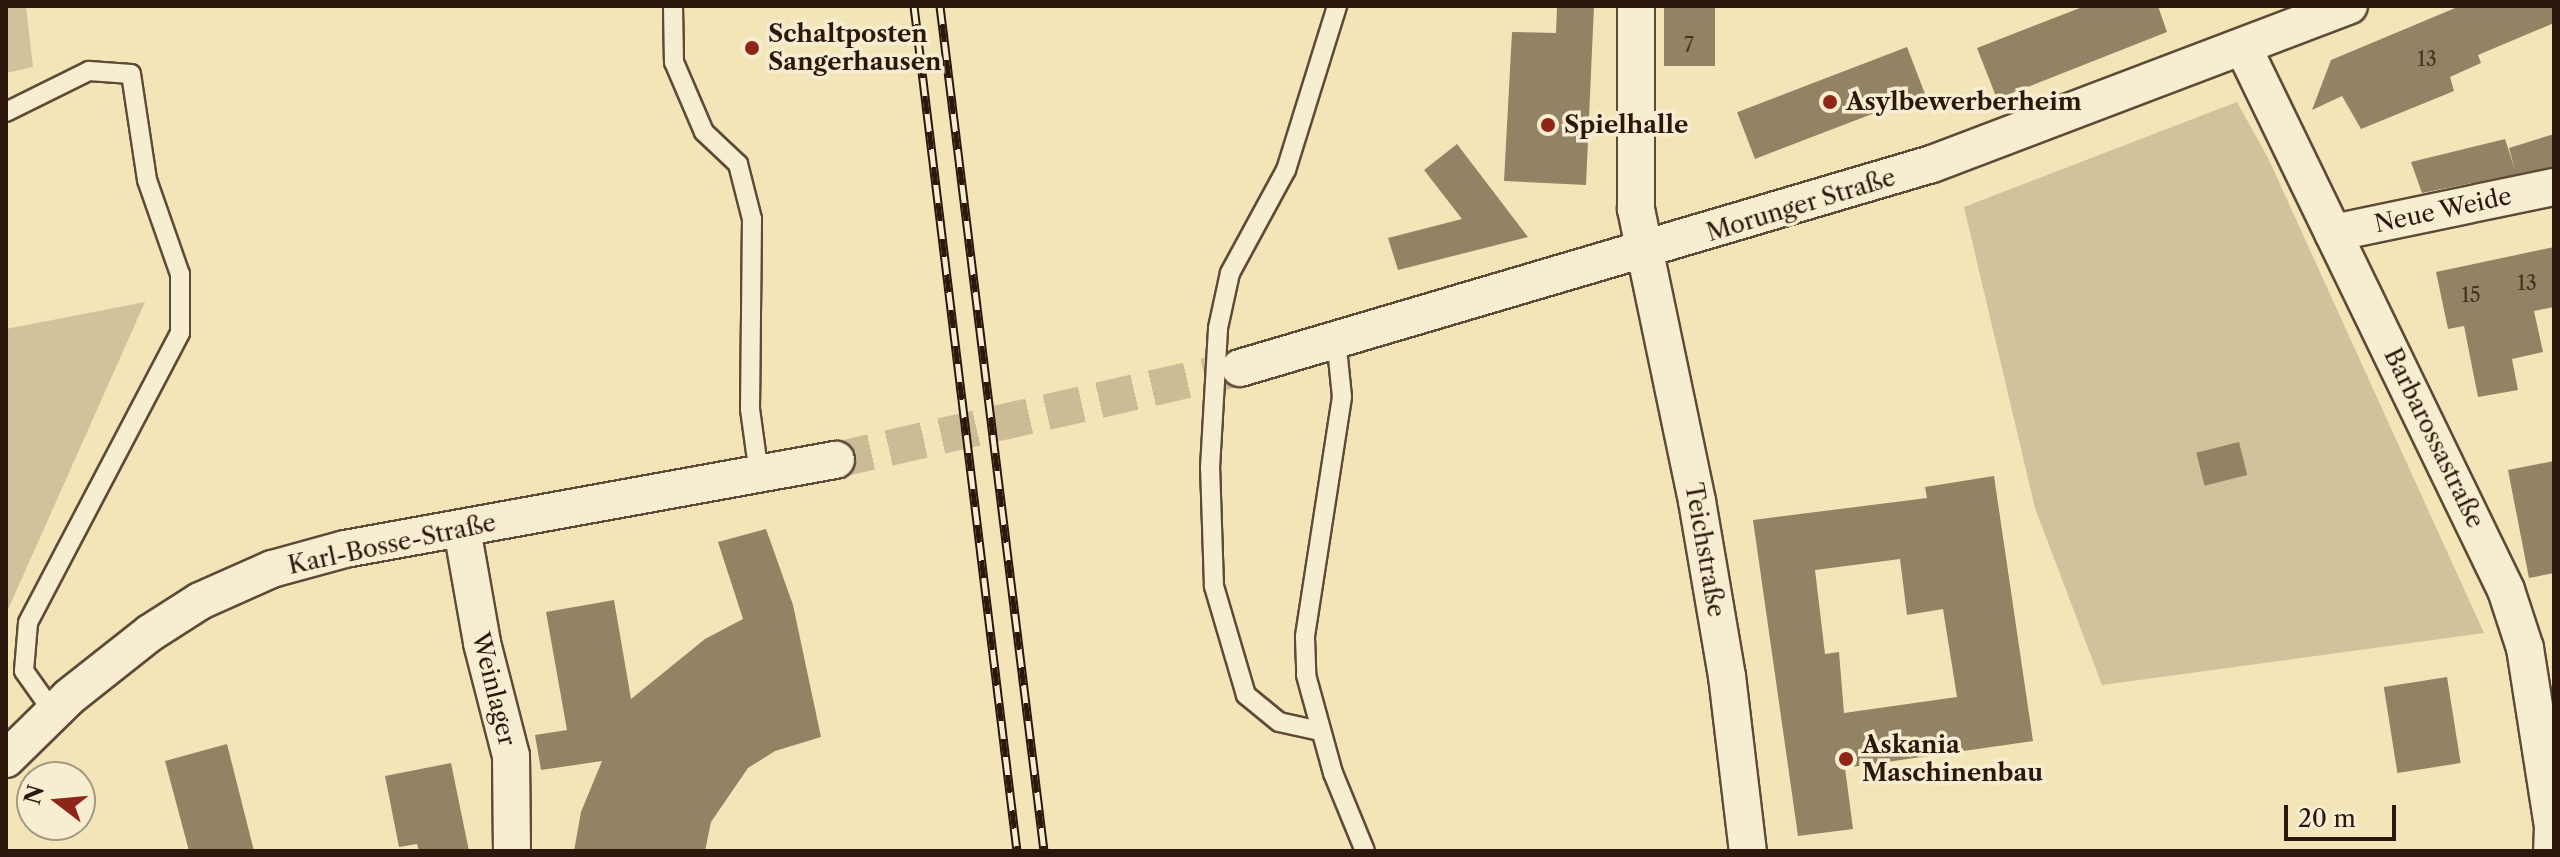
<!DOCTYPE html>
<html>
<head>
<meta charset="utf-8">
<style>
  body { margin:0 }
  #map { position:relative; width:2560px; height:857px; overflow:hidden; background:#f3e5b8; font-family:"Libre Caslon Text",serif }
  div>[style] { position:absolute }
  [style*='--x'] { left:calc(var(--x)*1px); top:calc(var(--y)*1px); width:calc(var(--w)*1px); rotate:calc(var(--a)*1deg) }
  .green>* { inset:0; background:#d1c29b }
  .building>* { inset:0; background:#948265; transform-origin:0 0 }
  .street-tunnel>* { height:36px; margin-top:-18px; transform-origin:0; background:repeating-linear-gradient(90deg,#cbbc96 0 36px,transparent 0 54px) }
  .roads { filter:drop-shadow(2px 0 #5e4a37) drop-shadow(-2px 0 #5e4a37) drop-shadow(0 2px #5e4a37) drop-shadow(0 -2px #5e4a37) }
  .lane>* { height:18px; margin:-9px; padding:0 9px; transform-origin:9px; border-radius:9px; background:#f7eed1 }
  .street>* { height:36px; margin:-18px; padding:0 18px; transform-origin:18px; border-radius:18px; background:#f7eed1 }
  .rail>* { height:9px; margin-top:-4.5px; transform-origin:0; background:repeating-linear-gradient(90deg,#f7eed1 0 18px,#2d160c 0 36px); box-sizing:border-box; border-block:2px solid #2d160c }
  .dots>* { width:22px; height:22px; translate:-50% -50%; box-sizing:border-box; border:4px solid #f7eed1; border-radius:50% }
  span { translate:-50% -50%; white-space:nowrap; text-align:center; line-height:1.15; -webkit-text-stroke:7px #f7eed1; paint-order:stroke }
  .number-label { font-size:20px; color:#473122 }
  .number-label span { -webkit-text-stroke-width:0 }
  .poi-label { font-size:24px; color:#2d160c; font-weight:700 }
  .left { translate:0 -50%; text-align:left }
  .street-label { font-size:24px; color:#2d160c }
  .frame { position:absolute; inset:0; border:8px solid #2d160c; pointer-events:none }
  .north { position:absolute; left:16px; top:761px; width:80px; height:80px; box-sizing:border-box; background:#f7eed1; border:2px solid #a69882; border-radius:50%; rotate:286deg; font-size:22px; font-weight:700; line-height:32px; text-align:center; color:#2d160c }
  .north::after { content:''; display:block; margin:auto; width:28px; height:36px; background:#8f2418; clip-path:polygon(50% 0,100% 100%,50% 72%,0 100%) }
  .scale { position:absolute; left:2284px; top:805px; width:112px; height:36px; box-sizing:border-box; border:4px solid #2d160c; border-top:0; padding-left:10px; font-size:24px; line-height:28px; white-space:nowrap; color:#2d160c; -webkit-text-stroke:6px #f7eed1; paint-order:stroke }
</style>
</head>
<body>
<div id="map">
  <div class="green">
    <i style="clip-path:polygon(6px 6px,26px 6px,33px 67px,6px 73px)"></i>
    <i style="clip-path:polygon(2237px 102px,2269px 160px,2484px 633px,2102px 685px,2035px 508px,1964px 207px)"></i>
    <i style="clip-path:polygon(145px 302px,6px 614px,6px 329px)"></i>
  </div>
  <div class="building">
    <i style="clip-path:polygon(1557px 6px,1594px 6px,1586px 185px,1504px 181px,1512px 32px,1556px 33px)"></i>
    <i style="left:1664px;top:6px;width:51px;height:60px"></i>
    <i style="clip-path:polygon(2085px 6px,2158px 6px,2167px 32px,1997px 99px,1977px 48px)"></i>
    <i style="clip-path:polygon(2460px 6px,2554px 6px,2554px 23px,2478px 55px,2481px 63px,2450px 77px,2454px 91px,2361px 129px,2342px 96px,2312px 110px,2331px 60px)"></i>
    <i style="left:1907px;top:47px;width:50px;height:182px;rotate:69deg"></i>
    <i style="clip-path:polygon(2554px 134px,2554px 167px,2422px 193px,2411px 162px,2505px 139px,2515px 170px,2509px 148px)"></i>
    <i style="clip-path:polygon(1457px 144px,1528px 237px,1398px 270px,1388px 238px,1462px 219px,1424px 170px)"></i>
    <i style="clip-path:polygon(2554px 247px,2554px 307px,2534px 311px,2543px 352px,2512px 359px,2518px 390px,2478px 397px,2464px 326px,2448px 329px,2436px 272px)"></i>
    <i style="left:2239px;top:442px;width:34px;height:44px;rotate:76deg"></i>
    <i style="clip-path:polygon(2554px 461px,2554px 573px,2529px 578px,2508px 470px)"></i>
    <i style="clip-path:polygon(evenodd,1994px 476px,2033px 741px,1845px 768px,1853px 829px,1798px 836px,1753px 520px,1927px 498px,1925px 487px,1994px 476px,1900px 559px,1907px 615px,1943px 609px,1957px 697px,1844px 713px,1839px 652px,1825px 654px,1815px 570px,1900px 559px)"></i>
    <i style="clip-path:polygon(766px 529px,793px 605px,821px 737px,775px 751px,748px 768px,711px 822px,705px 851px,574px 851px,581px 812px,602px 761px,541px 770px,535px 735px,567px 730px,546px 612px,614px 600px,631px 699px,705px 639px,743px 619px,718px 542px)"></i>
    <i style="left:2447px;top:677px;width:87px;height:64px;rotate:81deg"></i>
    <i style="clip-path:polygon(227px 744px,254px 851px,189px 851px,165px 761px)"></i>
    <i style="clip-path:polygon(451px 763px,469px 851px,419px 851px,417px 844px,399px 847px,385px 776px)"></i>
  </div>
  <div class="street-tunnel">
    <i style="--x:836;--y:460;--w:414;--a:-12.8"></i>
  </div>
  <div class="roads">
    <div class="lane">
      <i style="--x:673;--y:6;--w:56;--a:89"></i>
      <i style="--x:674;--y:62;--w:76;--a:66.8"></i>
      <i style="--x:704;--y:132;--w:47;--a:43.3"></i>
      <i style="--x:738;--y:164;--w:57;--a:75.7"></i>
      <i style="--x:752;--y:219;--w:190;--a:90.6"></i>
      <i style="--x:750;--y:409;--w:67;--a:82.2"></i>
      <i style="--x:6;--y:112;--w:93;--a:-26.3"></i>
      <i style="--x:89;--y:71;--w:42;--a:4.1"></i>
      <i style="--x:131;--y:74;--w:107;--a:81.4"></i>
      <i style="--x:147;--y:180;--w:100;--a:70.7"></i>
      <i style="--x:180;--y:274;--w:59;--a:90"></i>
      <i style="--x:180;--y:333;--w:327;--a:117.7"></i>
      <i style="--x:28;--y:623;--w:48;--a:94.8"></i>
      <i style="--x:24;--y:671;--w:50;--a:54.7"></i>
      <i style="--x:1336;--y:338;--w:59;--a:84.2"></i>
      <i style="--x:1342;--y:397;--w:243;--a:98.8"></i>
      <i style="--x:1305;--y:637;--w:38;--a:88"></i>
      <i style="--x:1306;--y:675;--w:102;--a:74.6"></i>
      <i style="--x:1333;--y:773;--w:84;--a:67.7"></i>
      <i style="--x:1320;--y:731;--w:42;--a:-167.6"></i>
      <i style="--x:1279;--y:722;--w:43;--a:-140.7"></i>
      <i style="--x:1246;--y:695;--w:114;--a:-106.4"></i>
      <i style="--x:1214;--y:586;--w:118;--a:-91.9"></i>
      <i style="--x:1210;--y:468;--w:140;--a:-86.7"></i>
      <i style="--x:1218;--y:328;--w:56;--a:-77.7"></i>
      <i style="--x:1230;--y:273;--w:117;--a:-61.5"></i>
      <i style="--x:1286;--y:170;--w:172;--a:-72.7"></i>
    </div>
    <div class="street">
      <i style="--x:1636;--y:6;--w:203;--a:90"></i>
      <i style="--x:1636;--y:209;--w:298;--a:78.2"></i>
      <i style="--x:1697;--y:501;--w:178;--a:80.3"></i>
      <i style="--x:1727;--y:676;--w:176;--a:83.2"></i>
      <i style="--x:2243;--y:47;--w:603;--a:64.16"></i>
      <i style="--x:2506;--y:590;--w:61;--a:71.9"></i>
      <i style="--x:2525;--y:648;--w:181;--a:81.1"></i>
      <i style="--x:2553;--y:827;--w:24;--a:92"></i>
      <i style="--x:2333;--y:233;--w:226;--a:-11.8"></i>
      <i style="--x:1240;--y:368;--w:721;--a:-16.43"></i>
      <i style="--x:1932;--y:164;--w:446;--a:-20.8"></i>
      <i style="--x:462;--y:529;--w:116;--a:80"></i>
      <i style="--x:482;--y:643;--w:117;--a:75.6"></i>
      <i style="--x:511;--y:756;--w:95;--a:89.4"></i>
      <i style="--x:6;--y:759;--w:88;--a:-44.5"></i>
      <i style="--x:69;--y:697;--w:103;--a:-38.3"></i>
      <i style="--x:150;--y:633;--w:59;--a:-32.6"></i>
      <i style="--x:200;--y:601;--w:79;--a:-24"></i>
      <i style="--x:272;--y:569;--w:76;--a:-15.3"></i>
      <i style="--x:345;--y:549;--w:499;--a:-10.3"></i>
    </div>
  </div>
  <div class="rail">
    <i style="--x:914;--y:6;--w:851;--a:83.05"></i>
    <i style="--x:940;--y:6;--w:851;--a:82.98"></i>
  </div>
  <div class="dots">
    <i style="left:752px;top:48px;background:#8f2418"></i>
    <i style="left:1830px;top:102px;background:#8f2418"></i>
    <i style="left:1548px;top:125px;background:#8f2418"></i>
    <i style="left:1846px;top:759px;background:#8f2418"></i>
  </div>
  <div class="number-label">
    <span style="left:1689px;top:45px">7</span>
    <span style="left:2427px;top:59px">13</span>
    <span style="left:2527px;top:283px">13</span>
    <span style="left:2471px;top:295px">15</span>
  </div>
  <div class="poi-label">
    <span class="left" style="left:768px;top:48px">Schaltposten<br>Sangerhausen</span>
    <span class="left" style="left:1846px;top:102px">Asylbewerberheim</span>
    <span class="left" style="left:1564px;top:125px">Spielhalle</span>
    <span class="left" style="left:1862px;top:759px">Askania<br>Maschinenbau</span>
  </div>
  <div class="street-label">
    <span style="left:1801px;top:205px;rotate:-17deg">Morunger Straße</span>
    <span style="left:2443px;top:210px;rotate:-12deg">Neue Weide</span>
    <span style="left:2434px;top:438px;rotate:64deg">Barbarossastraße</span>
    <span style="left:392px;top:544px;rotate:-12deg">Karl-Bosse-Straße</span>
    <span style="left:1705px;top:550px;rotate:80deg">Teichstraße</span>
    <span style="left:494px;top:689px;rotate:76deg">Weinlager</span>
  </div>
  <div class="frame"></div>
  <div class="north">N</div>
  <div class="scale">20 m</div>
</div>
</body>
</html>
